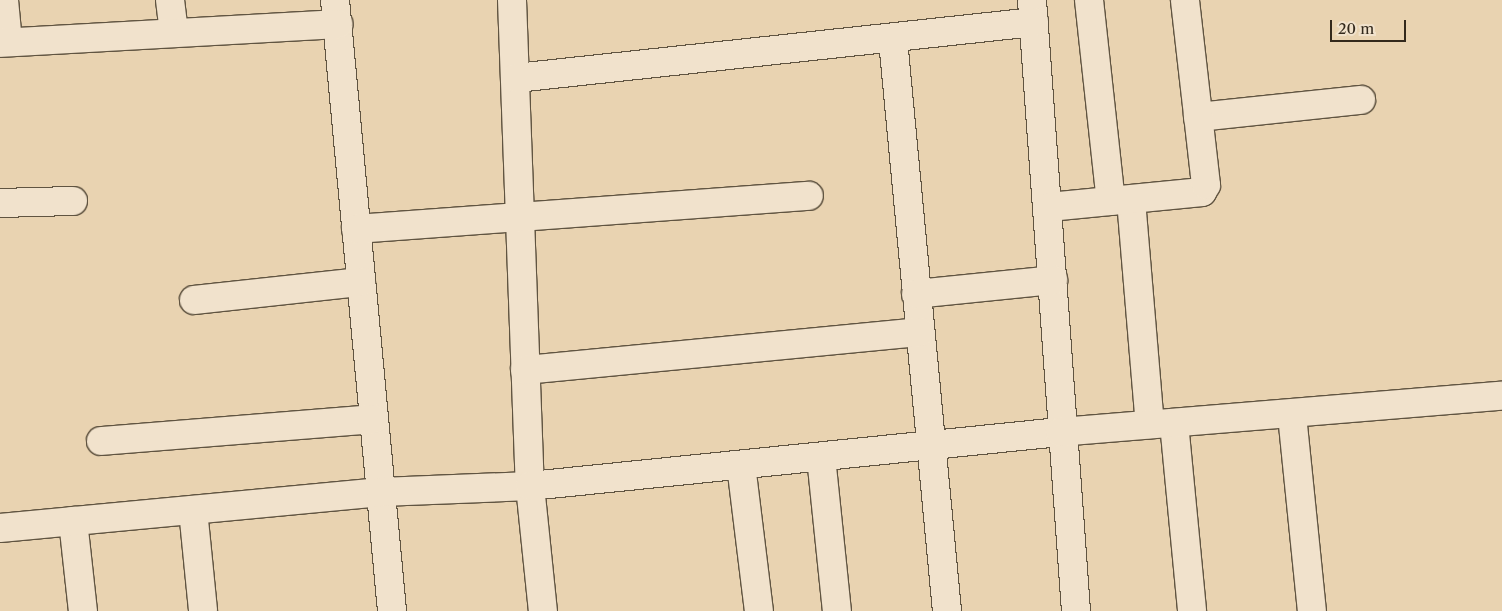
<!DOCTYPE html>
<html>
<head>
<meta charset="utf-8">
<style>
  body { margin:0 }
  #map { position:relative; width:1502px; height:611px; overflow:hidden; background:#e9d3b1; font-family:"Libre Caslon Text",serif }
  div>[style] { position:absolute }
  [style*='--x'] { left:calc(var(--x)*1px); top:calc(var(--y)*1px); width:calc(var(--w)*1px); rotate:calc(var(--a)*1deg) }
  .roads { filter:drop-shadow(1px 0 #605441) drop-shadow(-1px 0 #605441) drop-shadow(0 1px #605441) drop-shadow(0 -1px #605441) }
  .street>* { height:28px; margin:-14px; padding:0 14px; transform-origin:14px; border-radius:14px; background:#f1e2cc }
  span { translate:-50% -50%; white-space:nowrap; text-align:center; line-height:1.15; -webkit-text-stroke:4.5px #f1e2cc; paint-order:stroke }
  .scale { position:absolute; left:1330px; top:20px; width:76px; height:22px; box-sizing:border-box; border:2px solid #33291c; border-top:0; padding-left:6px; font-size:15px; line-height:18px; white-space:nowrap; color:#33291c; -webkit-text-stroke:4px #f1e2cc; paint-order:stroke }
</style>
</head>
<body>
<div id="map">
  <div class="roads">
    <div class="street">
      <i style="--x:4;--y:0;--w:42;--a:84.6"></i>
      <i style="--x:170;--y:0;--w:33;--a:83"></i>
      <i style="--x:335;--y:0;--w:614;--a:84.67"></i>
      <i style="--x:512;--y:0;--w:486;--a:87.9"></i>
      <i style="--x:530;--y:486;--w:126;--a:84.1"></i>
      <i style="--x:1032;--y:0;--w:613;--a:85.88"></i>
      <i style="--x:1089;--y:0;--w:202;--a:83.8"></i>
      <i style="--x:893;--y:40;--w:574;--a:84.6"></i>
      <i style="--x:0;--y:43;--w:339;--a:-3.2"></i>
      <i style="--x:516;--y:78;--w:521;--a:-6.17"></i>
      <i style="--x:1198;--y:117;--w:164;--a:-6"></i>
      <i style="--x:1131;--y:200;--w:225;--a:85.2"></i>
      <i style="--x:0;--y:203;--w:73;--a:-1.6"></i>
      <i style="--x:1049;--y:207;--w:154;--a:-5.6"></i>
      <i style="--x:1202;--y:192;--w:8;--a:-60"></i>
      <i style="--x:1206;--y:185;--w:186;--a:-96.5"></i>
      <i style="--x:356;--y:229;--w:454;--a:-4.2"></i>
      <i style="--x:916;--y:294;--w:138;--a:-5.8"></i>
      <i style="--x:194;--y:300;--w:168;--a:-6.2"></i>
      <i style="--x:525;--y:370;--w:397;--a:-5.5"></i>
      <i style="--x:1292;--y:415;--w:197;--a:84.2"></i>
      <i style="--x:1174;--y:423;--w:189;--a:84.5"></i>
      <i style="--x:101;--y:441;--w:273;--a:-4.6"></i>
      <i style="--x:821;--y:457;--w:155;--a:84.1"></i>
      <i style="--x:741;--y:465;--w:147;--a:83"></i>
      <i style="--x:193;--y:510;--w:101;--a:84.3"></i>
      <i style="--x:73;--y:521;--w:91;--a:83.7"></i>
      <i style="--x:0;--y:528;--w:383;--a:-5.4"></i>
      <i style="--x:381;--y:492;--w:149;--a:-2.3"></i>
      <i style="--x:530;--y:486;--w:533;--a:-5.82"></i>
      <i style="--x:1060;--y:432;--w:443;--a:-4.7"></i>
    </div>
  </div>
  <div class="scale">20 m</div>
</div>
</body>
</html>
